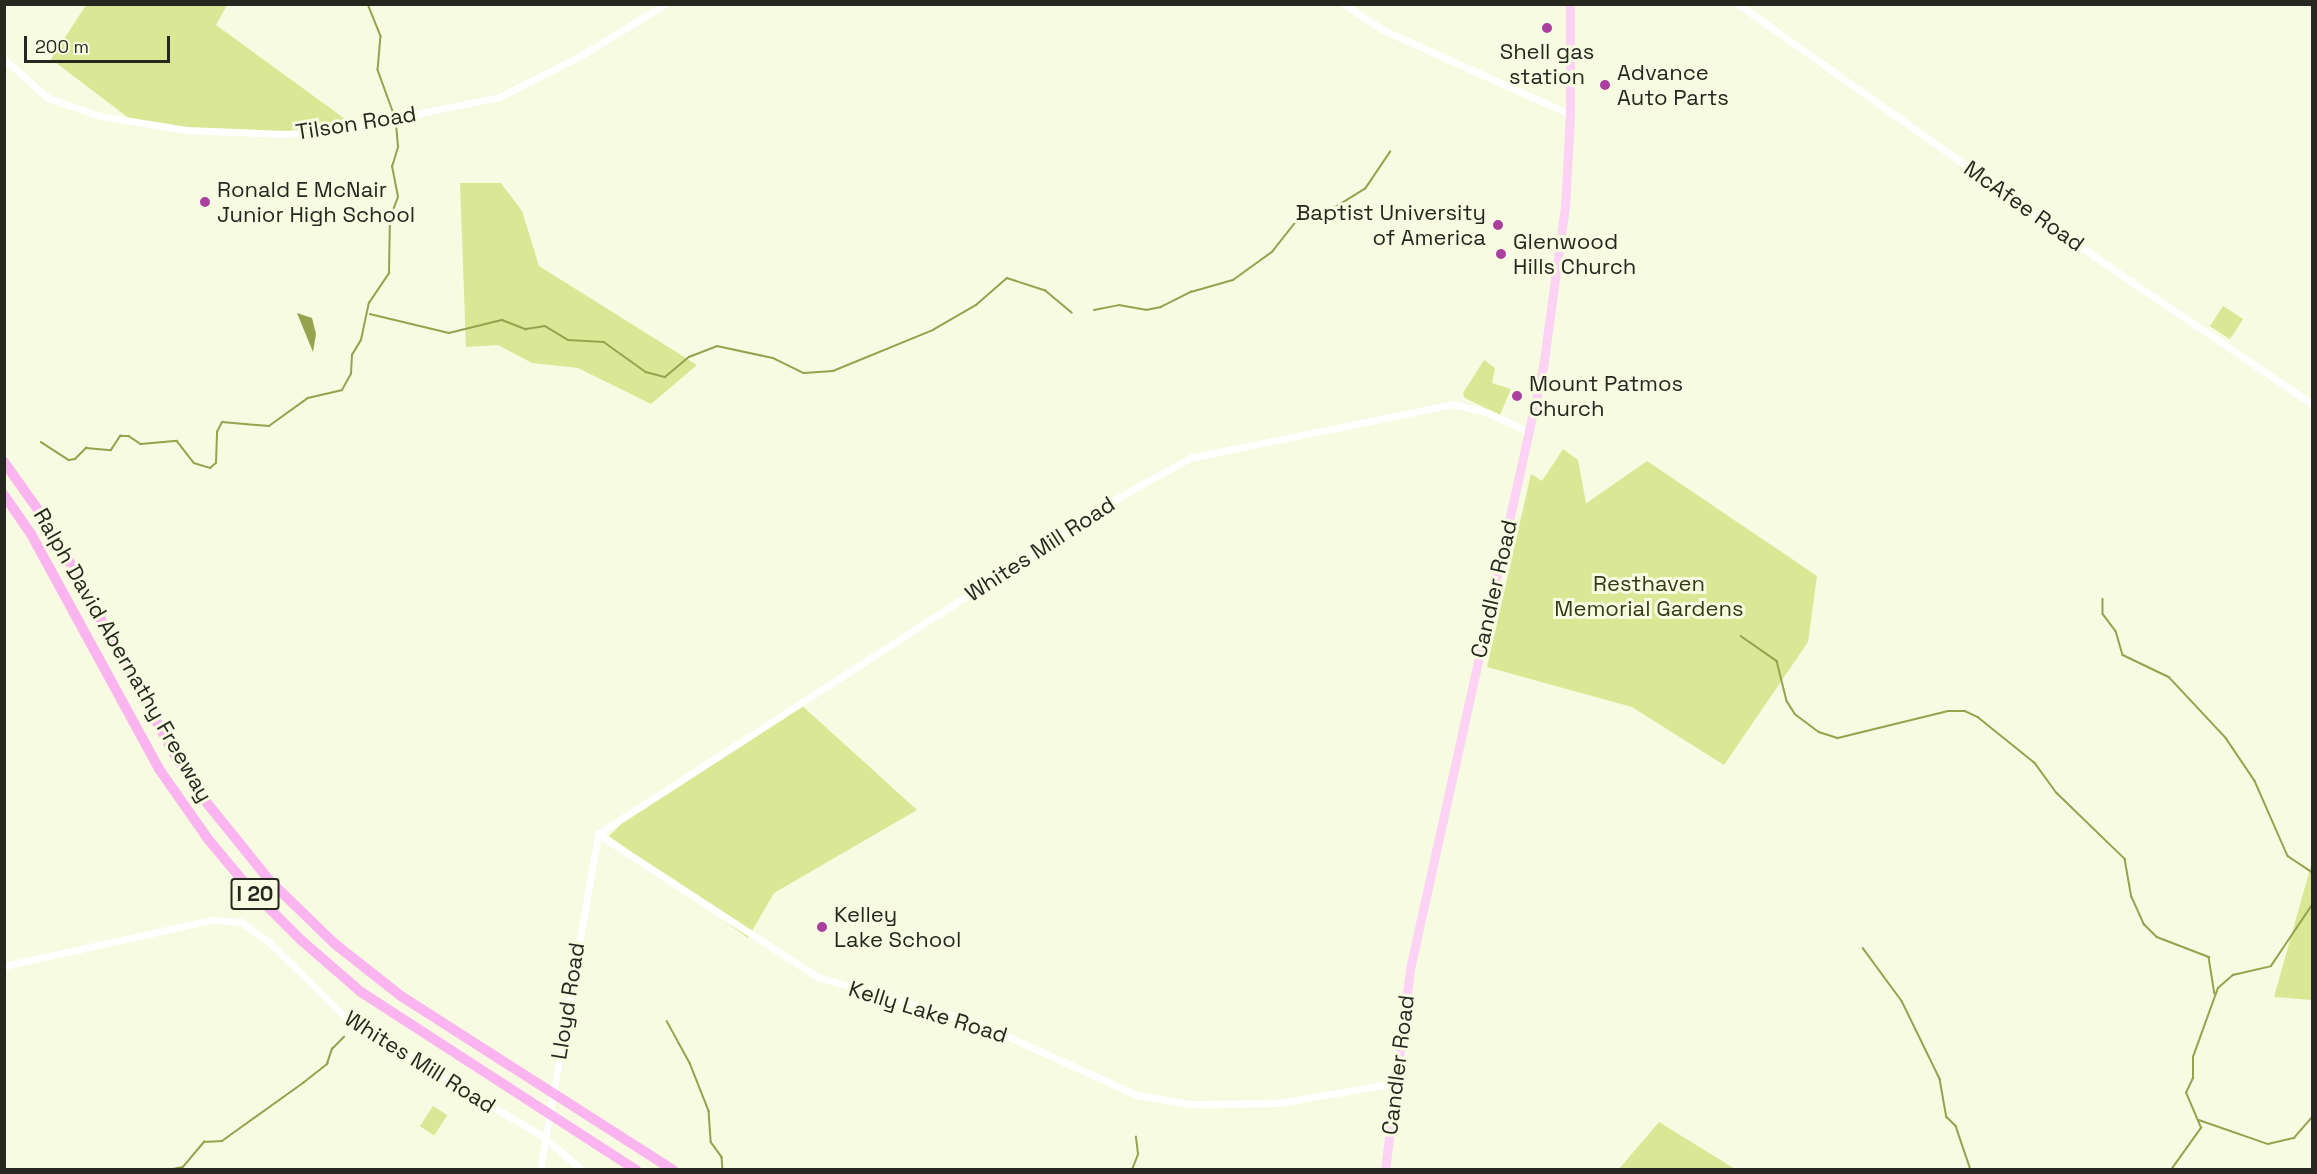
<!DOCTYPE html>
<html>
<head>
<meta charset="utf-8">
<style>
  body { margin:0 }
  #map { position:relative; width:2317px; height:1174px; overflow:hidden; background:#f6fbe2; font-family:"Space Grotesk",sans-serif }
  div>[style] { position:absolute }
  [style*='--x'] { left:calc(var(--x)*1px); top:calc(var(--y)*1px); width:calc(var(--w)*1px); rotate:calc(var(--a)*1deg) }
  .green>* { inset:0; background:#dae794; transform-origin:0 0 }
  .water>* { inset:0; background:#96a24d }
  .stream>* { height:1.5px; margin:-0.75px; padding:0 0.75px; transform-origin:0.75px; border-radius:0.75px; background:#96a24d }
  .minor>* { height:7px; margin:-3.5px; padding:0 3.5px; transform-origin:3.5px; border-radius:3.5px; background:#fff }
  .major>* { height:9px; margin:-4.5px; padding:0 4.5px; transform-origin:4.5px; border-radius:4.5px; background:#fcd2f5 }
  .highway>* { height:10px; margin:-5px; padding:0 5px; transform-origin:5px; border-radius:5px; background:#fab4ef }
  .dots>* { width:16px; height:16px; translate:-50% -50%; box-sizing:border-box; border:3px solid #f6fbe2; border-radius:50% }
  span { translate:-50% -50%; white-space:nowrap; text-align:center; line-height:1.15; -webkit-text-stroke:6px #f6fbe2; paint-order:stroke }
  .shield-label span { padding:2px 4px; background:#f6fbe2; border:2px solid; border-radius:4px; -webkit-text-stroke-width:0 }
  .shield-label { font-size:21px; color:#26271e; font-weight:700 }
  .poi-label { font-size:22px; color:#26271e }
  .left { translate:0 -50%; text-align:left }
  .right { translate:-100% -50%; text-align:right }
  .street-label { font-size:22px; color:#26271e }
  .park-label { font-size:22px; color:#353a16 }
  .frame { position:absolute; inset:0; border:6px solid #26271e; pointer-events:none }
  .scale { position:absolute; left:24px; top:36px; width:146px; height:27px; box-sizing:border-box; border:3px solid #26271e; border-top:0; padding-left:8px; font-size:18px; line-height:21px; white-space:nowrap; color:#26271e; -webkit-text-stroke:4px #f6fbe2; paint-order:stroke }
</style>
</head>
<body>
<div id="map">
  <div class="green">
    <i style="clip-path:polygon(86px 5px,227px 5px,216px 25px,352px 124px,308px 132px,233px 135px,134px 122px,51px 59px)"></i>
    <i style="clip-path:polygon(460px 183px,501px 183px,522px 211px,539px 266px,697px 365px,651px 404px,578px 368px,532px 363px,498px 345px,466px 347px)"></i>
    <i style="left:2223px;top:306px;width:24px;height:24px;rotate:33deg"></i>
    <i style="clip-path:polygon(1484px 360px,1495px 368px,1492px 383px,1511px 389px,1500px 415px,1465px 398px,1463px 393px)"></i>
    <i style="clip-path:polygon(1563px 449px,1578px 460px,1586px 503px,1581px 507px,1647px 461px,1817px 576px,1808px 642px,1724px 765px,1632px 707px,1487px 667px,1531px 474px,1542px 481px)"></i>
    <i style="clip-path:polygon(798px 702px,917px 810px,774px 893px,748px 938px,609px 836px,644px 802px)"></i>
    <i style="clip-path:polygon(2312px 862px,2312px 1000px,2274px 997px)"></i>
    <i style="left:433px;top:1106px;width:17px;height:24px;rotate:33deg"></i>
    <i style="clip-path:polygon(1659px 1122px,1735px 1169px,1619px 1169px)"></i>
  </div>
  <div class="water">
    <i style="clip-path:polygon(297px 313px,312px 318px,316px 334px,313px 352px)"></i>
  </div>
  <div class="stream">
    <i style="--x:368;--y:4;--w:35;--a:68"></i>
    <i style="--x:381;--y:36;--w:34;--a:95"></i>
    <i style="--x:378;--y:70;--w:47;--a:70"></i>
    <i style="--x:1094;--y:310;--w:25;--a:-11"></i>
    <i style="--x:1119;--y:305;--w:27;--a:10"></i>
    <i style="--x:1146;--y:310;--w:15;--a:-11"></i>
    <i style="--x:1161;--y:307;--w:34;--a:-27"></i>
    <i style="--x:1191;--y:292;--w:44;--a:-15.9"></i>
    <i style="--x:1233;--y:280;--w:48;--a:-35.7"></i>
    <i style="--x:1272;--y:252;--w:42;--a:-51.8"></i>
    <i style="--x:1298;--y:219;--w:38;--a:-17"></i>
    <i style="--x:1334;--y:208;--w:36;--a:-32"></i>
    <i style="--x:1365;--y:189;--w:45;--a:-56"></i>
    <i style="--x:370;--y:314;--w:81;--a:13.5"></i>
    <i style="--x:449;--y:333;--w:55;--a:-13.8"></i>
    <i style="--x:502;--y:320;--w:26;--a:21"></i>
    <i style="--x:526;--y:329;--w:19;--a:-9"></i>
    <i style="--x:545;--y:326;--w:27;--a:31"></i>
    <i style="--x:568;--y:340;--w:36;--a:3"></i>
    <i style="--x:604;--y:342;--w:52;--a:35.5"></i>
    <i style="--x:646;--y:372;--w:20;--a:15"></i>
    <i style="--x:665;--y:377;--w:31;--a:-40"></i>
    <i style="--x:689;--y:357;--w:30;--a:-21"></i>
    <i style="--x:717;--y:346;--w:57;--a:12.1"></i>
    <i style="--x:773;--y:358;--w:34;--a:26"></i>
    <i style="--x:804;--y:373;--w:29;--a:-4"></i>
    <i style="--x:833;--y:371;--w:108;--a:-22.3"></i>
    <i style="--x:933;--y:330;--w:50;--a:-30.2"></i>
    <i style="--x:976;--y:305;--w:41;--a:-41.1"></i>
    <i style="--x:1007;--y:278;--w:40;--a:18"></i>
    <i style="--x:1045;--y:290;--w:35;--a:40"></i>
    <i style="--x:41;--y:442;--w:33;--a:33"></i>
    <i style="--x:69;--y:460;--w:6;--a:-9"></i>
    <i style="--x:75;--y:459;--w:16;--a:-45"></i>
    <i style="--x:86;--y:448;--w:25;--a:5"></i>
    <i style="--x:111;--y:450;--w:17;--a:-57"></i>
    <i style="--x:120;--y:436;--w:9;--a:0"></i>
    <i style="--x:129;--y:436;--w:14;--a:34"></i>
    <i style="--x:141;--y:444;--w:36;--a:-5"></i>
    <i style="--x:177;--y:441;--w:28;--a:52"></i>
    <i style="--x:194;--y:463;--w:17;--a:17"></i>
    <i style="--x:210;--y:468;--w:8;--a:-40"></i>
    <i style="--x:216;--y:463;--w:31;--a:-88"></i>
    <i style="--x:217;--y:432;--w:11;--a:-63"></i>
    <i style="--x:222;--y:422;--w:47;--a:4.9"></i>
    <i style="--x:269;--y:426;--w:48;--a:-35.7"></i>
    <i style="--x:308;--y:398;--w:35;--a:-13"></i>
    <i style="--x:342;--y:390;--w:18;--a:-61"></i>
    <i style="--x:351;--y:374;--w:19;--a:-87"></i>
    <i style="--x:352;--y:355;--w:17;--a:-59"></i>
    <i style="--x:361;--y:340;--w:38;--a:-78"></i>
    <i style="--x:369;--y:303;--w:36;--a:-56"></i>
    <i style="--x:389;--y:273;--w:55;--a:-89"></i>
    <i style="--x:390;--y:218;--w:22;--a:-69"></i>
    <i style="--x:398;--y:197;--w:31;--a:-101"></i>
    <i style="--x:392;--y:167;--w:21;--a:-73"></i>
    <i style="--x:398;--y:147;--w:25;--a:-95"></i>
    <i style="--x:2103;--y:599;--w:15;--a:90"></i>
    <i style="--x:2103;--y:614;--w:21;--a:53"></i>
    <i style="--x:2116;--y:631;--w:25;--a:74"></i>
    <i style="--x:2123;--y:655;--w:51;--a:25.6"></i>
    <i style="--x:2169;--y:677;--w:83;--a:46.9"></i>
    <i style="--x:2226;--y:738;--w:52;--a:56"></i>
    <i style="--x:2255;--y:781;--w:82;--a:66.3"></i>
    <i style="--x:2288;--y:856;--w:29;--a:34"></i>
    <i style="--x:1741;--y:636;--w:44;--a:34.8"></i>
    <i style="--x:1777;--y:661;--w:41;--a:76"></i>
    <i style="--x:1787;--y:701;--w:15;--a:58"></i>
    <i style="--x:1795;--y:714;--w:30;--a:37"></i>
    <i style="--x:1819;--y:732;--w:20;--a:18"></i>
    <i style="--x:1838;--y:738;--w:113;--a:-13.8"></i>
    <i style="--x:1948;--y:711;--w:17;--a:0"></i>
    <i style="--x:1965;--y:711;--w:14;--a:25"></i>
    <i style="--x:1978;--y:717;--w:73;--a:38.9"></i>
    <i style="--x:2035;--y:763;--w:37;--a:54"></i>
    <i style="--x:2057;--y:793;--w:95;--a:44.1"></i>
    <i style="--x:2125;--y:859;--w:39;--a:80"></i>
    <i style="--x:2132;--y:897;--w:30;--a:66"></i>
    <i style="--x:2144;--y:924;--w:18;--a:45"></i>
    <i style="--x:2157;--y:937;--w:56;--a:21"></i>
    <i style="--x:2209;--y:957;--w:37;--a:81"></i>
    <i style="--x:1863;--y:948;--w:66;--a:53.7"></i>
    <i style="--x:1902;--y:1001;--w:87;--a:64"></i>
    <i style="--x:1940;--y:1079;--w:39;--a:80"></i>
    <i style="--x:1947;--y:1117;--w:13;--a:45"></i>
    <i style="--x:1956;--y:1126;--w:46;--a:71.2"></i>
    <i style="--x:667;--y:1021;--w:48;--a:61.3"></i>
    <i style="--x:690;--y:1063;--w:52;--a:68.4"></i>
    <i style="--x:709;--y:1111;--w:31;--a:86"></i>
    <i style="--x:711;--y:1142;--w:19;--a:54"></i>
    <i style="--x:722;--y:1157;--w:13;--a:86"></i>
    <i style="--x:2199;--y:1120;--w:73;--a:19.2"></i>
    <i style="--x:2268;--y:1144;--w:27;--a:-13"></i>
    <i style="--x:2294;--y:1138;--w:28;--a:-49"></i>
    <i style="--x:168;--y:1170;--w:15;--a:-11"></i>
    <i style="--x:183;--y:1167;--w:33;--a:-50"></i>
    <i style="--x:204;--y:1142;--w:18;--a:-3"></i>
    <i style="--x:222;--y:1141;--w:100;--a:-35.6"></i>
    <i style="--x:303;--y:1083;--w:31;--a:-38"></i>
    <i style="--x:327;--y:1064;--w:16;--a:-72"></i>
    <i style="--x:332;--y:1049;--w:17;--a:-45"></i>
    <i style="--x:1132;--y:1170;--w:17;--a:-69"></i>
    <i style="--x:1138;--y:1154;--w:17;--a:-97"></i>
    <i style="--x:2171;--y:1170;--w:52;--a:-54.5"></i>
    <i style="--x:2201;--y:1128;--w:38;--a:-113"></i>
    <i style="--x:2186;--y:1093;--w:17;--a:-65"></i>
    <i style="--x:2193;--y:1078;--w:21;--a:-90"></i>
    <i style="--x:2193;--y:1057;--w:73;--a:-70.1"></i>
    <i style="--x:2218;--y:988;--w:20;--a:-41"></i>
    <i style="--x:2233;--y:975;--w:39;--a:-13"></i>
    <i style="--x:2271;--y:966;--w:73;--a:-56.1"></i>
  </div>
  <div class="minor">
    <i style="--x:1344;--y:4;--w:47;--a:33.7"></i>
    <i style="--x:1383;--y:30;--w:205;--a:24.2"></i>
    <i style="--x:1738;--y:4;--w:438;--a:35.3"></i>
    <i style="--x:2095;--y:257;--w:262;--a:34.1"></i>
    <i style="--x:4;--y:59;--w:59;--a:41.6"></i>
    <i style="--x:48;--y:98;--w:55;--a:19.1"></i>
    <i style="--x:100;--y:116;--w:87;--a:9.2"></i>
    <i style="--x:186;--y:130;--w:99;--a:2.3"></i>
    <i style="--x:285;--y:134;--w:57;--a:-5"></i>
    <i style="--x:342;--y:129;--w:160;--a:-11.5"></i>
    <i style="--x:499;--y:97;--w:93;--a:-26.8"></i>
    <i style="--x:582;--y:55;--w:97;--a:-31.6"></i>
    <i style="--x:598;--y:834;--w:625;--a:-32.85"></i>
    <i style="--x:1123;--y:495;--w:77;--a:-28.9"></i>
    <i style="--x:1190;--y:458;--w:268;--a:-11.6"></i>
    <i style="--x:1453;--y:404;--w:36;--a:14"></i>
    <i style="--x:1488;--y:413;--w:45;--a:24.9"></i>
    <i style="--x:598;--y:834;--w:262;--a:33.1"></i>
    <i style="--x:817;--y:977;--w:167;--a:15.9"></i>
    <i style="--x:978;--y:1023;--w:175;--a:24.4"></i>
    <i style="--x:1137;--y:1095;--w:53;--a:9.8"></i>
    <i style="--x:1189;--y:1104;--w:89;--a:-0.6"></i>
    <i style="--x:1278;--y:1103;--w:119;--a:-9.7"></i>
    <i style="--x:4;--y:966;--w:213;--a:-12.5"></i>
    <i style="--x:212;--y:920;--w:29;--a:4"></i>
    <i style="--x:241;--y:922;--w:34;--a:36"></i>
    <i style="--x:269;--y:942;--w:111;--a:44.6"></i>
    <i style="--x:348;--y:1020;--w:230;--a:30.9"></i>
    <i style="--x:545;--y:1138;--w:49;--a:40.9"></i>
    <i style="--x:540;--y:1170;--w:341;--a:-80.2"></i>
  </div>
  <div class="major">
    <i style="--x:1385;--y:1170;--w:203;--a:-82.9"></i>
    <i style="--x:1410;--y:969;--w:617;--a:-77.54"></i>
    <i style="--x:1543;--y:367;--w:162;--a:-82.2"></i>
    <i style="--x:1565;--y:207;--w:93;--a:-86.9"></i>
    <i style="--x:1570;--y:114;--w:110;--a:-90"></i>
  </div>
  <div class="highway">
    <i style="--x:4;--y:462;--w:81;--a:54.5"></i>
    <i style="--x:51;--y:528;--w:257;--a:61.4"></i>
    <i style="--x:174;--y:754;--w:59;--a:56"></i>
    <i style="--x:207;--y:803;--w:100;--a:51.1"></i>
    <i style="--x:270;--y:881;--w:91;--a:44.1"></i>
    <i style="--x:335;--y:944;--w:84;--a:38.2"></i>
    <i style="--x:401;--y:996;--w:323;--a:32.6"></i>
    <i style="--x:4;--y:495;--w:47;--a:55.3"></i>
    <i style="--x:31;--y:534;--w:268;--a:61.4"></i>
    <i style="--x:159;--y:769;--w:85;--a:55"></i>
    <i style="--x:208;--y:839;--w:62;--a:50.2"></i>
    <i style="--x:248;--y:887;--w:75;--a:45"></i>
    <i style="--x:301;--y:940;--w:79;--a:40.9"></i>
    <i style="--x:361;--y:992;--w:328;--a:32.9"></i>
  </div>
  <div class="dots">
    <i style="left:1547px;top:28px;background:#ab3f9f"></i>
    <i style="left:1605px;top:85px;background:#ab3f9f"></i>
    <i style="left:205px;top:202px;background:#ab3f9f"></i>
    <i style="left:1498px;top:225px;background:#ab3f9f"></i>
    <i style="left:1501px;top:254px;background:#ab3f9f"></i>
    <i style="left:1517px;top:396px;background:#ab3f9f"></i>
    <i style="left:822px;top:927px;background:#ab3f9f"></i>
  </div>
  <div class="shield-label">
    <span style="left:255px;top:894px">I 20</span>
  </div>
  <div class="poi-label">
    <span style="left:1547px;top:64px">Shell gas<br>station</span>
    <span class="left" style="left:1617px;top:85px">Advance<br>Auto Parts</span>
    <span class="left" style="left:217px;top:202px">Ronald E McNair<br>Junior High School</span>
    <span class="right" style="left:1486px;top:225px">Baptist University<br>of America</span>
    <span class="left" style="left:1513px;top:254px">Glenwood<br>Hills Church</span>
    <span class="left" style="left:1529px;top:396px">Mount Patmos<br>Church</span>
    <span class="left" style="left:834px;top:927px">Kelley<br>Lake School</span>
  </div>
  <div class="street-label">
    <span style="left:356px;top:123px;rotate:-9deg">Tilson Road</span>
    <span style="left:2024px;top:206px;rotate:35deg">McAfee Road</span>
    <span style="left:1040px;top:549px;rotate:-33deg">Whites Mill Road</span>
    <span style="left:1494px;top:589px;rotate:-77deg">Candler Road</span>
    <span style="left:123px;top:655px;rotate:60deg">Ralph David Abernathy Freeway</span>
    <span style="left:568px;top:1001px;rotate:-81deg">Lloyd Road</span>
    <span style="left:928px;top:1012px;rotate:17deg">Kelly Lake Road</span>
    <span style="left:420px;top:1062px;rotate:32deg">Whites Mill Road</span>
    <span style="left:1398px;top:1065px;rotate:-83deg">Candler Road</span>
  </div>
  <div class="park-label">
    <span style="left:1649px;top:596px">Resthaven<br>Memorial Gardens</span>
  </div>
  <div class="frame"></div>
  <div class="scale">200 m</div>
</div>
</body>
</html>
